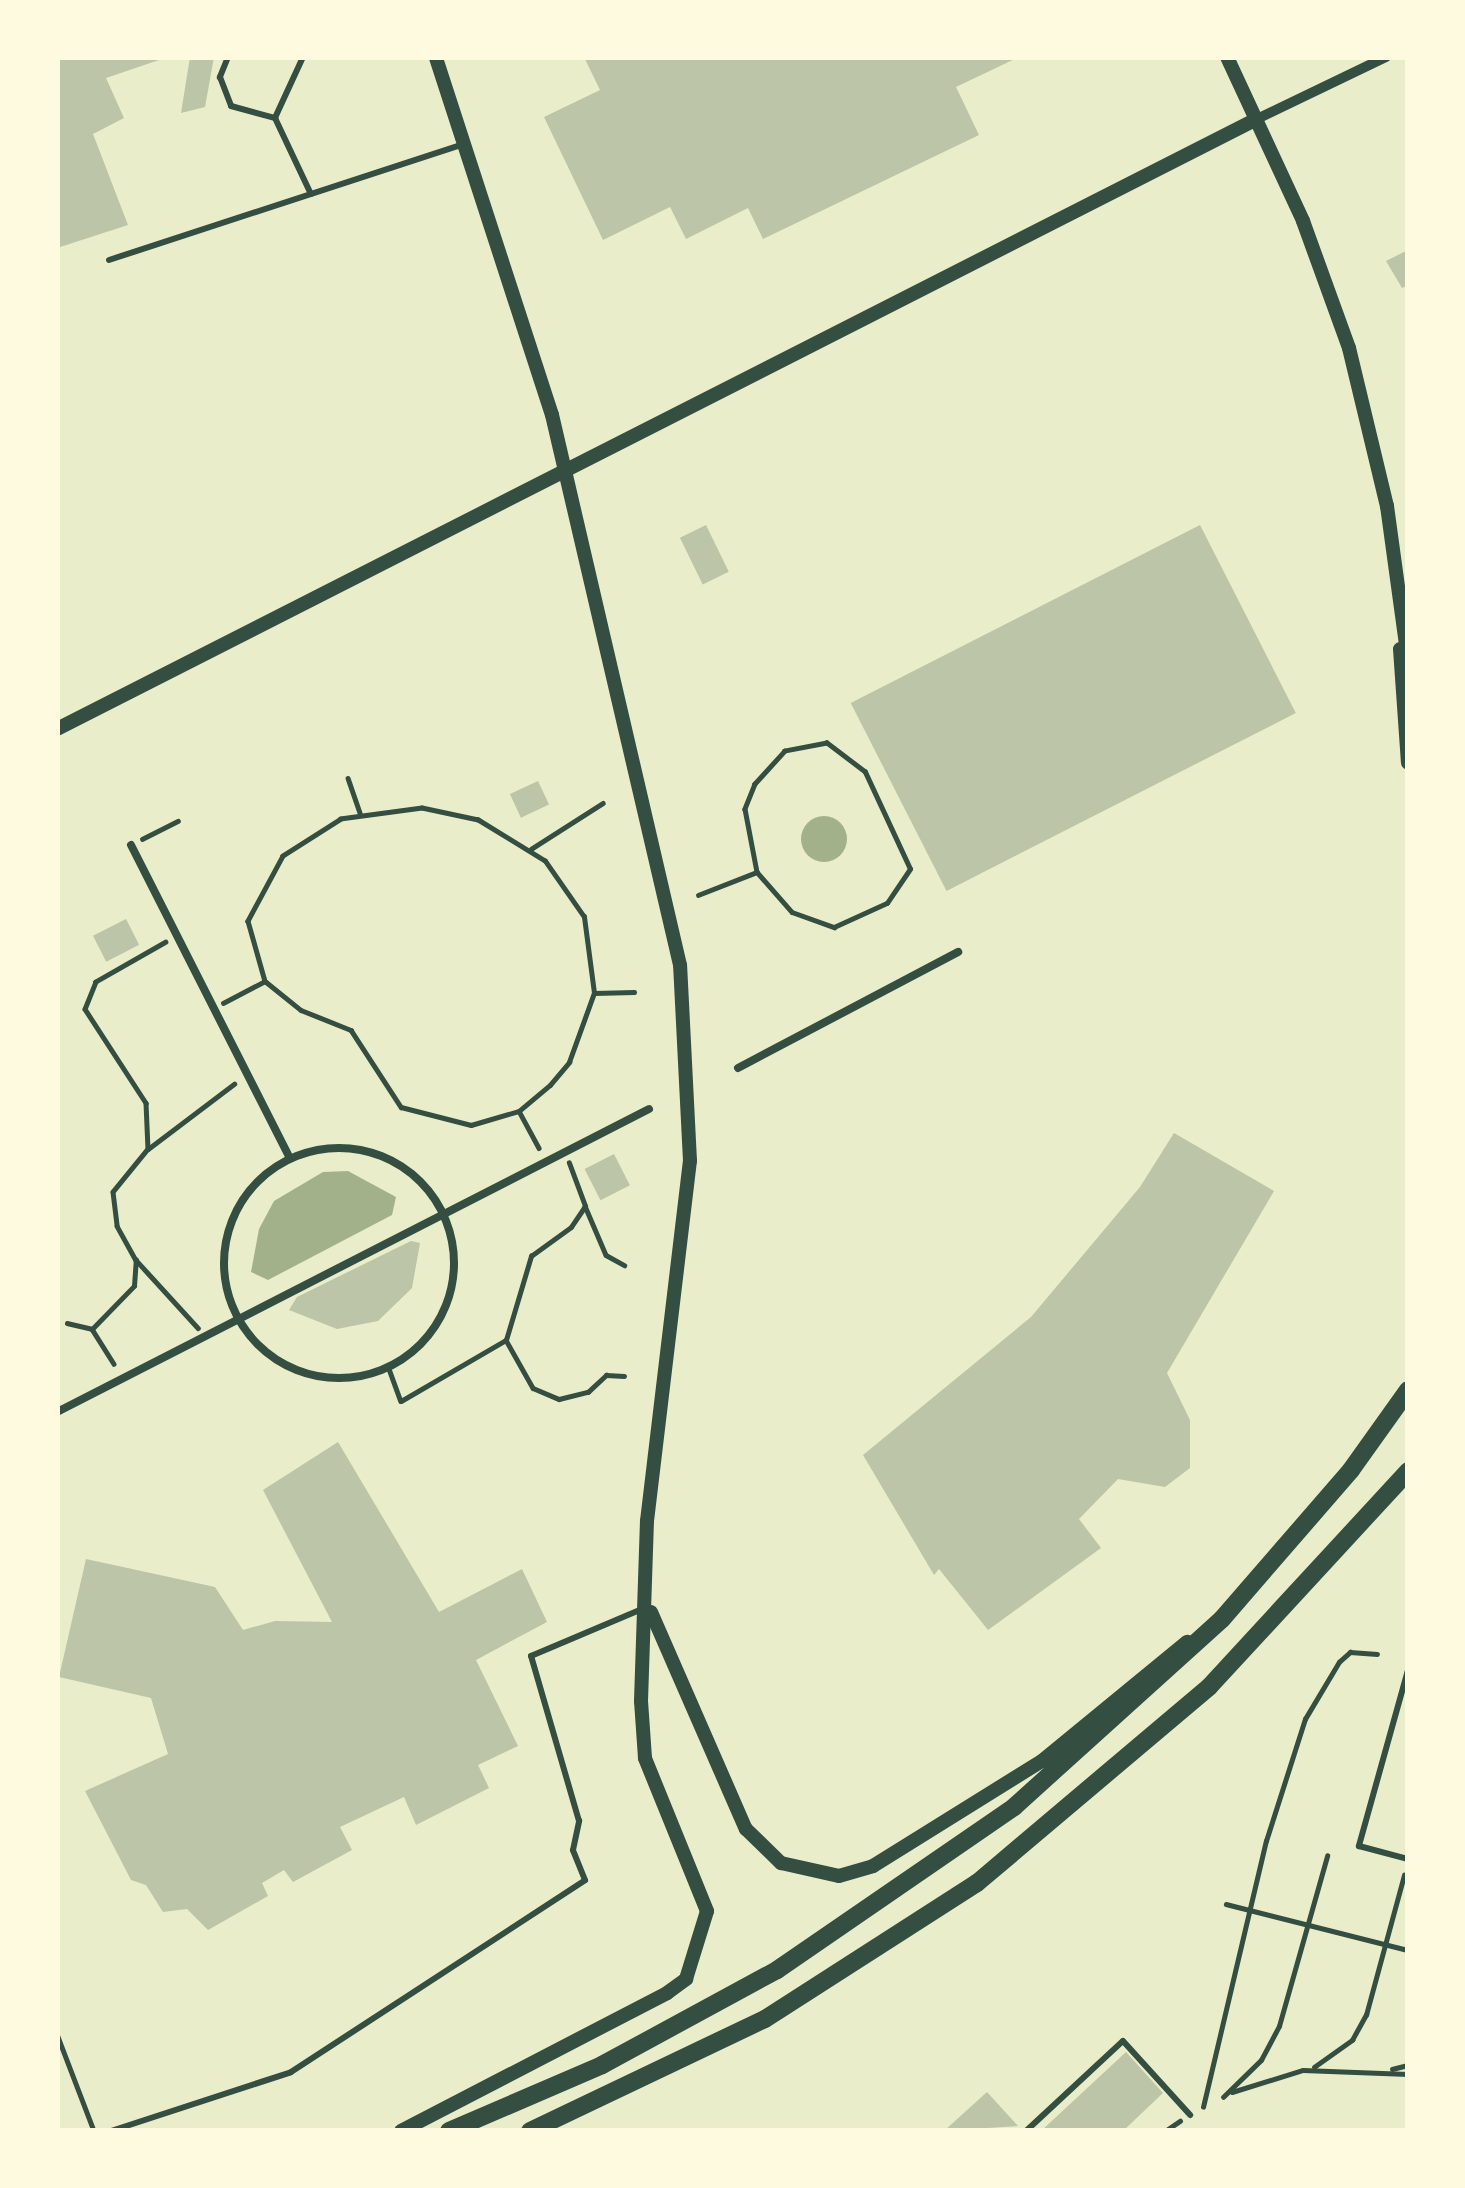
<!DOCTYPE html>
<html>
<head>
<meta charset="utf-8">
<style>
  body { margin:0 }
  #map { position:relative; width:1465px; height:2188px; overflow:hidden; background:#e9edc9; font-family:Jost,sans-serif }
  div>[style] { position:absolute }
  [style*='--x'] { left:calc(var(--x)*1px); top:calc(var(--y)*1px); width:calc(var(--w)*1px); rotate:calc(var(--a)*1deg) }
  .water>* { inset:0; background:#a3b18a }
  .round { border-radius:50% }
  .building>* { inset:0; background:#bcc5a7; transform-origin:0 0 }
  .path>* { height:4.5px; margin:-2.25px; padding:0 2.25px; transform-origin:2.25px; border-radius:2.25px; background:#344e41 }
  .service>* { height:6px; margin:-3px; padding:0 3px; transform-origin:3px; border-radius:3px; background:#344e41 }
  .pedestrian>* { height:8px; margin:-4px; padding:0 4px; transform-origin:4px; border-radius:4px; background:#344e41 }
  .pedestrian>.ring { margin:-4px; padding:0; box-sizing:content-box; background:none; border:8px solid #344e41; border-radius:50% }
  .minor>* { height:10px; margin:-5px; padding:0 5px; transform-origin:5px; border-radius:5px; background:#344e41 }
  .tertiary>* { height:14px; margin:-7px; padding:0 7px; transform-origin:7px; border-radius:7px; background:#344e41 }
  .trunk>* { height:18px; margin:-9px; padding:0 9px; transform-origin:9px; border-radius:9px; background:#344e41 }
  span { translate:-50% -50%; white-space:nowrap; text-align:center; line-height:1.15; -webkit-text-stroke:10px #fefae0; paint-order:stroke }
  .frame { position:absolute; inset:0; border:60px solid #fefae0; pointer-events:none }
</style>
</head>
<body>
<div id="map">
  <div class="water">
    <i class="round" style="left:801px;top:816px;width:46px;height:46px"></i>
    <i style="clip-path:polygon(348px 1171px,396px 1197px,392px 1215px,268px 1280px,251px 1272px,259px 1229px,274px 1201px,323px 1172px)"></i>
  </div>
  <div class="building">
    <i style="clip-path:polygon(57px 57px,165px 58px,106px 78px,124px 118px,93px 134px,128px 225px,57px 248px)"></i>
    <i style="clip-path:polygon(190px 57px,214px 57px,205px 107px,181px 113px)"></i>
    <i style="clip-path:polygon(584px 57px,1019px 57px,956px 87px,979px 135px,763px 239px,748px 208px,686px 239px,670px 207px,603px 240px,544px 117px,600px 90px)"></i>
    <i style="clip-path:polygon(1408px 250px,1408px 285px,1402px 288px,1386px 261px)"></i>
    <i style="left:706px;top:525px;width:52px;height:29px;rotate:64deg"></i>
    <i style="left:1200px;top:525px;width:211px;height:392px;rotate:63deg"></i>
    <i style="left:538px;top:781px;width:26px;height:31px;rotate:65deg"></i>
    <i style="left:126px;top:919px;width:29px;height:37px;rotate:63deg"></i>
    <i style="clip-path:polygon(1174px 1133px,1274px 1191px,1167px 1373px,1190px 1420px,1190px 1468px,1165px 1487px,1118px 1479px,1079px 1519px,1101px 1548px,988px 1630px,939px 1569px,934px 1575px,863px 1455px,1031px 1317px,1140px 1187px)"></i>
    <i style="left:614px;top:1154px;width:35px;height:33px;rotate:63deg"></i>
    <i style="clip-path:polygon(411px 1241px,420px 1243px,412px 1288px,378px 1321px,337px 1329px,289px 1310px,297px 1297px)"></i>
    <i style="clip-path:polygon(338px 1442px,439px 1612px,522px 1569px,547px 1622px,476px 1660px,518px 1746px,478px 1765px,489px 1788px,416px 1825px,404px 1797px,340px 1827px,352px 1850px,293px 1882px,284px 1870px,262px 1883px,268px 1896px,208px 1930px,187px 1909px,163px 1912px,146px 1885px,131px 1880px,85px 1791px,168px 1754px,151px 1698px,59px 1677px,86px 1559px,215px 1587px,243px 1630px,275px 1621px,332px 1622px,263px 1490px)"></i>
    <i style="clip-path:polygon(1126px 2052px,1163px 2093px,1123px 2131px,1041px 2131px)"></i>
    <i style="clip-path:polygon(987px 2092px,1018px 2126px,944px 2131px)"></i>
  </div>
  <div class="path">
    <i style="--x:348;--y:778;--w:37;--a:71"></i>
    <i style="--x:142;--y:839;--w:40;--a:-26.6"></i>
    <i style="--x:531;--y:849;--w:85;--a:-32.6"></i>
    <i style="--x:698;--y:895;--w:63;--a:-21.3"></i>
    <i style="--x:757;--y:872;--w:53;--a:48.8"></i>
    <i style="--x:792;--y:912;--w:45;--a:19.7"></i>
    <i style="--x:834;--y:927;--w:58;--a:-24.4"></i>
    <i style="--x:887;--y:903;--w:41;--a:-55.9"></i>
    <i style="--x:910;--y:869;--w:107;--a:-114.9"></i>
    <i style="--x:865;--y:772;--w:48;--a:-142.7"></i>
    <i style="--x:827;--y:743;--w:43;--a:169.2"></i>
    <i style="--x:785;--y:751;--w:45;--a:132.3"></i>
    <i style="--x:755;--y:784;--w:27;--a:112"></i>
    <i style="--x:745;--y:809;--w:64;--a:79.2"></i>
    <i style="--x:166;--y:942;--w:81;--a:150.3"></i>
    <i style="--x:96;--y:982;--w:29;--a:112"></i>
    <i style="--x:85;--y:1009;--w:112;--a:57"></i>
    <i style="--x:146;--y:1103;--w:46;--a:87.5"></i>
    <i style="--x:148;--y:1149;--w:55;--a:129.1"></i>
    <i style="--x:113;--y:1192;--w:34;--a:83"></i>
    <i style="--x:117;--y:1226;--w:39;--a:61"></i>
    <i style="--x:136;--y:1260;--w:92;--a:47.6"></i>
    <i style="--x:594;--y:993;--w:40;--a:-1.4"></i>
    <i style="--x:223;--y:1003;--w:47;--a:-27.6"></i>
    <i style="--x:265;--y:981;--w:46;--a:38.9"></i>
    <i style="--x:301;--y:1010;--w:54;--a:21.8"></i>
    <i style="--x:351;--y:1030;--w:92;--a:57"></i>
    <i style="--x:401;--y:1107;--w:72;--a:14.4"></i>
    <i style="--x:471;--y:1125;--w:50;--a:-16.3"></i>
    <i style="--x:519;--y:1111;--w:40;--a:-40"></i>
    <i style="--x:550;--y:1085;--w:30;--a:-50"></i>
    <i style="--x:569;--y:1062;--w:73;--a:-70.1"></i>
    <i style="--x:594;--y:993;--w:77;--a:-97.5"></i>
    <i style="--x:584;--y:917;--w:68;--a:-124.9"></i>
    <i style="--x:545;--y:861;--w:79;--a:-148.5"></i>
    <i style="--x:478;--y:820;--w:57;--a:-167.9"></i>
    <i style="--x:422;--y:808;--w:82;--a:172.3"></i>
    <i style="--x:341;--y:819;--w:69;--a:147.5"></i>
    <i style="--x:283;--y:856;--w:74;--a:118.3"></i>
    <i style="--x:248;--y:921;--w:62;--a:74.2"></i>
    <i style="--x:519;--y:1111;--w:42;--a:61.6"></i>
    <i style="--x:148;--y:1149;--w:108;--a:-37.1"></i>
    <i style="--x:585;--y:1206;--w:53;--a:66.8"></i>
    <i style="--x:606;--y:1255;--w:21;--a:29"></i>
    <i style="--x:67;--y:1323;--w:26;--a:13"></i>
    <i style="--x:92;--y:1329;--w:41;--a:57.8"></i>
    <i style="--x:92;--y:1329;--w:60;--a:-45.7"></i>
    <i style="--x:134;--y:1286;--w:26;--a:-86"></i>
    <i style="--x:506;--y:1340;--w:55;--a:60.6"></i>
    <i style="--x:533;--y:1388;--w:28;--a:23"></i>
    <i style="--x:559;--y:1399;--w:30;--a:-14"></i>
    <i style="--x:588;--y:1392;--w:25;--a:-43"></i>
    <i style="--x:606;--y:1375;--w:18;--a:3"></i>
    <i style="--x:388;--y:1366;--w:37;--a:70"></i>
    <i style="--x:401;--y:1401;--w:121;--a:-30.2"></i>
    <i style="--x:506;--y:1340;--w:88;--a:-73.4"></i>
    <i style="--x:531;--y:1256;--w:49;--a:-35.9"></i>
    <i style="--x:571;--y:1227;--w:25;--a:-56"></i>
    <i style="--x:585;--y:1206;--w:46;--a:-110.4"></i>
    <i style="--x:1226;--y:1904;--w:188;--a:14.2"></i>
    <i style="--x:57;--y:2034;--w:104;--a:69.1"></i>
    <i style="--x:1314;--y:2067;--w:47;--a:-35.4"></i>
    <i style="--x:1352;--y:2040;--w:29;--a:-61"></i>
    <i style="--x:1366;--y:2015;--w:145;--a:-74.8"></i>
    <i style="--x:1392;--y:2069;--w:16;--a:-14"></i>
    <i style="--x:1232;--y:2092;--w:74;--a:-17.2"></i>
    <i style="--x:1303;--y:2070;--w:105;--a:2.2"></i>
    <i style="--x:1223;--y:2097;--w:53;--a:-44.2"></i>
    <i style="--x:1261;--y:2060;--w:38;--a:-62"></i>
    <i style="--x:1279;--y:2026;--w:177;--a:-74.2"></i>
    <i style="--x:1203;--y:2107;--w:273;--a:-76.7"></i>
    <i style="--x:1266;--y:1841;--w:128;--a:-72.3"></i>
    <i style="--x:1305;--y:1719;--w:66;--a:-59.2"></i>
    <i style="--x:1339;--y:1662;--w:15;--a:-42"></i>
    <i style="--x:1350;--y:1652;--w:27;--a:4"></i>
    <i style="--x:1165;--y:2131;--w:18;--a:-34"></i>
  </div>
  <div class="service">
    <i style="--x:228;--y:57;--w:22;--a:112"></i>
    <i style="--x:220;--y:77;--w:31;--a:69"></i>
    <i style="--x:231;--y:106;--w:46;--a:15.3"></i>
    <i style="--x:303;--y:57;--w:67;--a:114.7"></i>
    <i style="--x:275;--y:118;--w:84;--a:64.7"></i>
    <i style="--x:109;--y:260;--w:373;--a:-18.1"></i>
    <i style="--x:1408;--y:1670;--w:183;--a:105.6"></i>
    <i style="--x:1359;--y:1846;--w:51;--a:14.9"></i>
    <i style="--x:111;--y:2131;--w:189;--a:-18.1"></i>
    <i style="--x:291;--y:2072;--w:351;--a:-33.1"></i>
    <i style="--x:585;--y:1880;--w:32;--a:-112"></i>
    <i style="--x:573;--y:1850;--w:30;--a:-78"></i>
    <i style="--x:579;--y:1821;--w:172;--a:-106.2"></i>
    <i style="--x:531;--y:1656;--w:118;--a:-22.9"></i>
    <i style="--x:1026;--y:2131;--w:132;--a:-42.9"></i>
    <i style="--x:1123;--y:2041;--w:100;--a:47.8"></i>
  </div>
  <div class="pedestrian">
    <i style="--x:131;--y:845;--w:351;--a:63.1"></i>
    <i style="--x:738;--y:1068;--w:249;--a:-27.8"></i>
    <i class="ring" style="left:224px;top:1148px;width:222px;height:222px"></i>
    <i style="--x:57;--y:1412;--w:665;--a:-27.1"></i>
  </div>
  <div class="minor">
    <i style="--x:1257;--y:119;--w:143;--a:-25.7"></i>
  </div>
  <div class="tertiary">
    <i style="--x:1227;--y:57;--w:181;--a:65.1"></i>
    <i style="--x:1303;--y:221;--w:135;--a:70.1"></i>
    <i style="--x:1349;--y:348;--w:163;--a:76.5"></i>
    <i style="--x:1387;--y:506;--w:154;--a:82.2"></i>
    <i style="--x:1400;--y:649;--w:114;--a:86"></i>
    <i style="--x:57;--y:729;--w:1346;--a:-26.95"></i>
    <i style="--x:651;--y:1612;--w:237;--a:66.4"></i>
    <i style="--x:746;--y:1829;--w:49;--a:44.2"></i>
    <i style="--x:781;--y:1863;--w:59;--a:12.6"></i>
    <i style="--x:839;--y:1876;--w:35;--a:-16"></i>
    <i style="--x:873;--y:1866;--w:199;--a:-31.9"></i>
    <i style="--x:1042;--y:1761;--w:188;--a:-39.4"></i>
    <i style="--x:401;--y:2131;--w:300;--a:-27.4"></i>
    <i style="--x:667;--y:1993;--w:24;--a:-36"></i>
    <i style="--x:686;--y:1979;--w:71;--a:-72.8"></i>
    <i style="--x:707;--y:1911;--w:165;--a:-112.1"></i>
    <i style="--x:645;--y:1758;--w:57;--a:-94"></i>
    <i style="--x:641;--y:1701;--w:180;--a:-88.1"></i>
    <i style="--x:647;--y:1521;--w:363;--a:-83.2"></i>
    <i style="--x:690;--y:1161;--w:196;--a:-92.9"></i>
    <i style="--x:680;--y:965;--w:565;--a:-103.1"></i>
    <i style="--x:552;--y:415;--w:376;--a:-108"></i>
  </div>
  <div class="trunk">
    <i style="--x:449;--y:2131;--w:167;--a:-23.3"></i>
    <i style="--x:602;--y:2065;--w:199;--a:-28.5"></i>
    <i style="--x:777;--y:1970;--w:288;--a:-34.5"></i>
    <i style="--x:1014;--y:1807;--w:280;--a:-42.1"></i>
    <i style="--x:1222;--y:1619;--w:197;--a:-49.1"></i>
    <i style="--x:1351;--y:1470;--w:98;--a:-54.5"></i>
    <i style="--x:530;--y:2131;--w:260;--a:-25.5"></i>
    <i style="--x:765;--y:2019;--w:252;--a:-32.7"></i>
    <i style="--x:977;--y:1883;--w:304;--a:-40.2"></i>
    <i style="--x:1209;--y:1687;--w:294;--a:-47.3"></i>
  </div>
  <div class="frame"></div>
</div>
</body>
</html>
